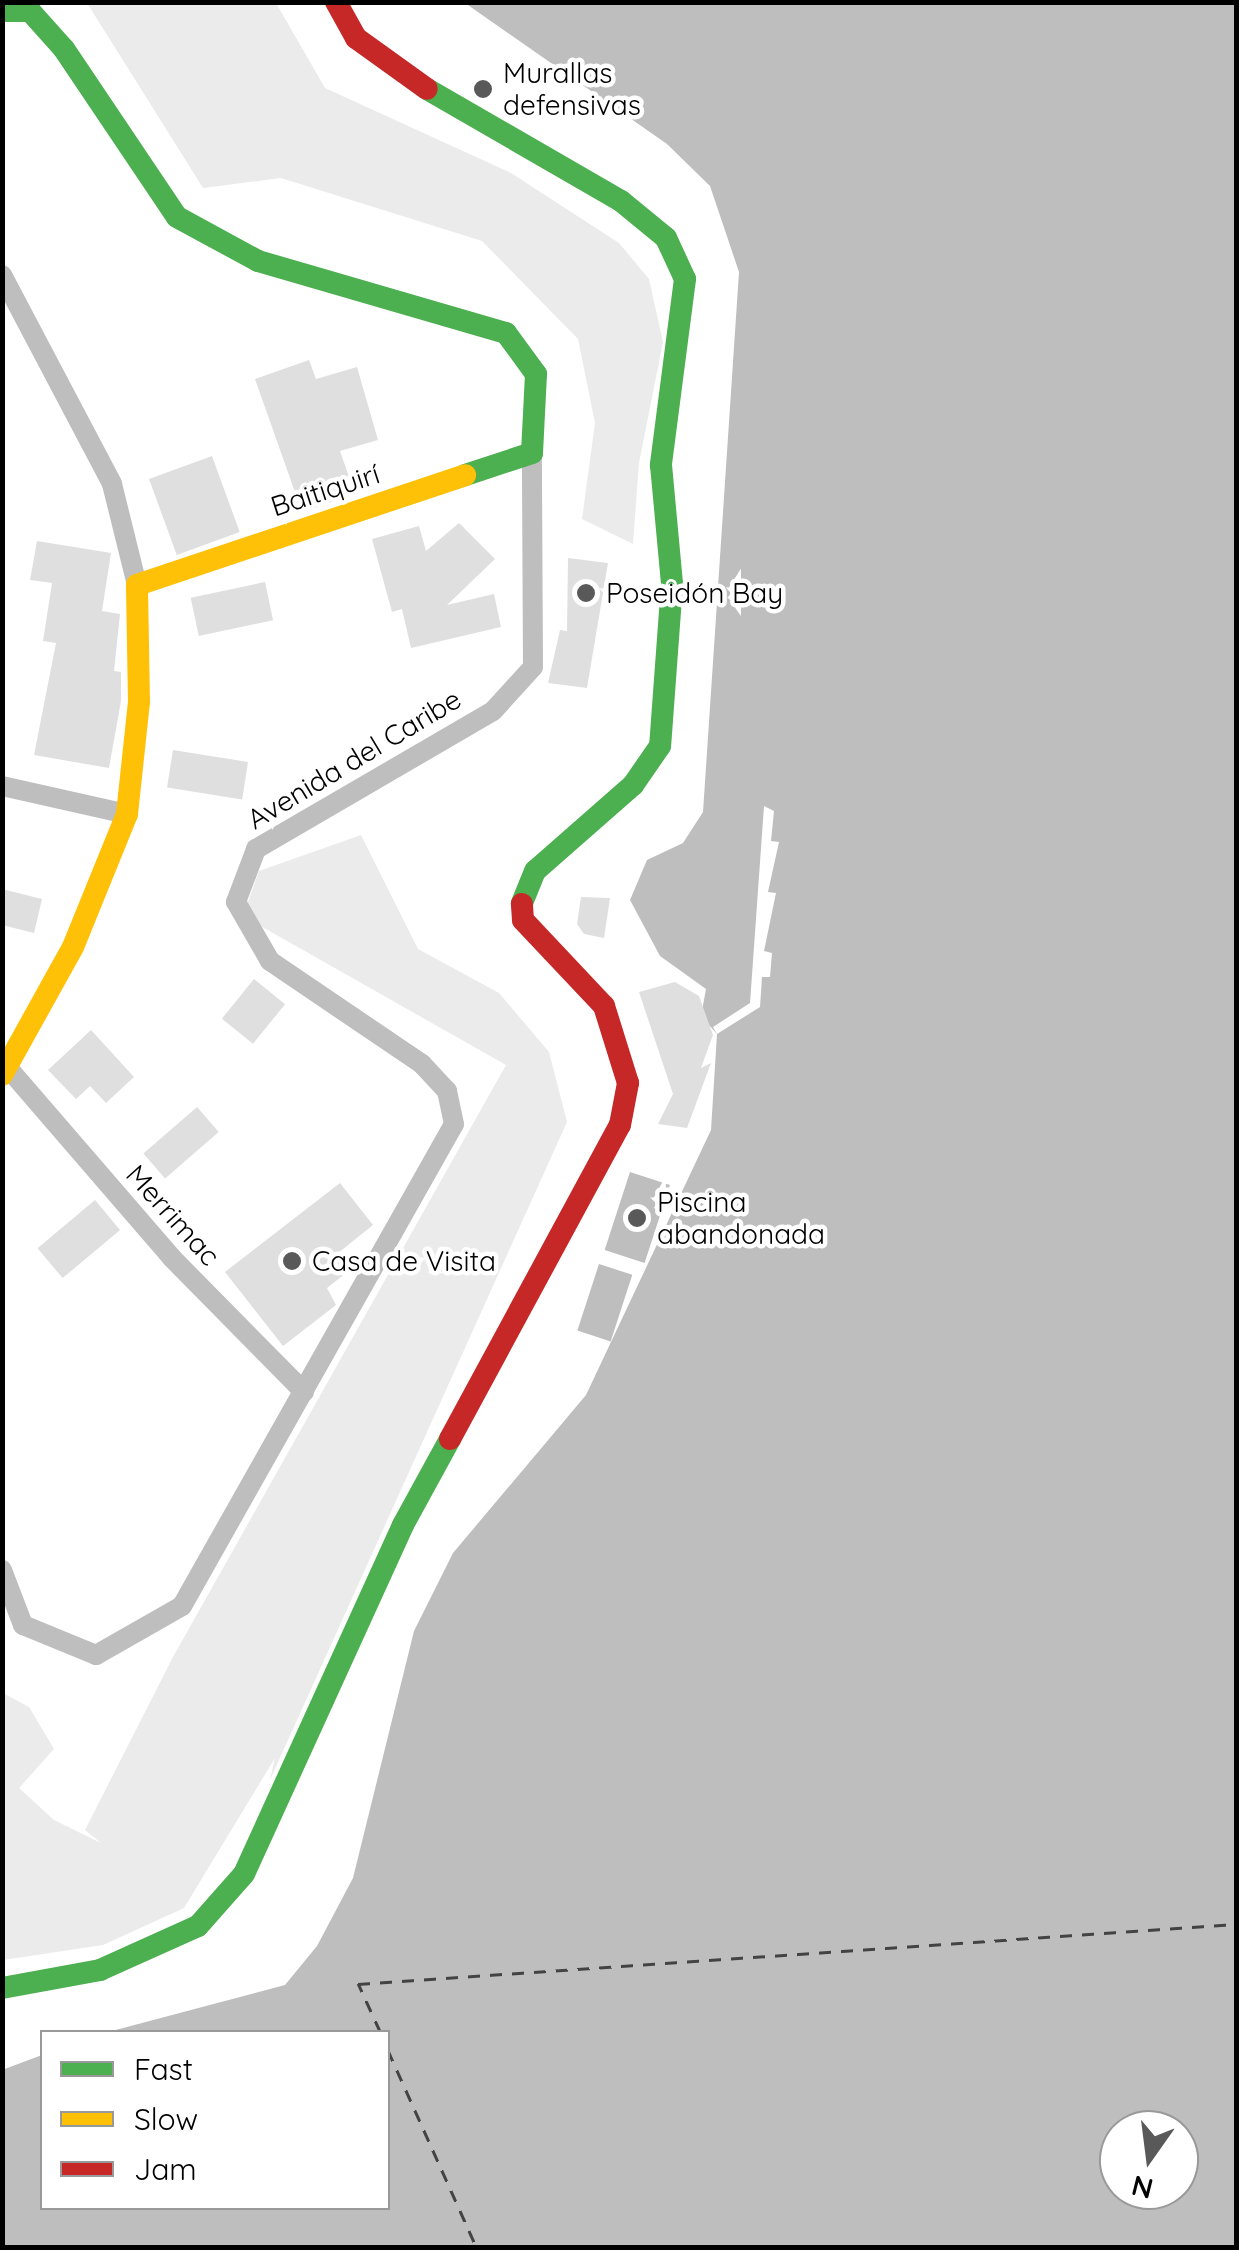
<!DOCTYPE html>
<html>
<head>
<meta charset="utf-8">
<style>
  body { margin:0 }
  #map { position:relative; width:1239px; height:2250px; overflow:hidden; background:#fff; font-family:Quicksand,sans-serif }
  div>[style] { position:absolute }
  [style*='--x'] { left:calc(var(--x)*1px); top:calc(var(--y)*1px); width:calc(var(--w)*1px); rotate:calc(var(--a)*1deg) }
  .green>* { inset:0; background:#ebebeb }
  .water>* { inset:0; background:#bebebe; transform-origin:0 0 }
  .pier>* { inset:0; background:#fff }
  .ferry>* { height:2.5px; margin-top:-1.25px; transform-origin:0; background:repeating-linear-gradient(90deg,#434343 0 12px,transparent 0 22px) }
  .building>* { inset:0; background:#dfdfdf; transform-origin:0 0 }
  .street>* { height:20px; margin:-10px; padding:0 10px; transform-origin:10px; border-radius:10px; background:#bebebe }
  .fast>* { height:22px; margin:-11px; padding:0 11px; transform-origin:11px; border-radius:11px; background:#4caf50 }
  .slow>* { height:22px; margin:-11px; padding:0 11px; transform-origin:11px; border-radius:11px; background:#ffc107 }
  .jam>* { height:22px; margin:-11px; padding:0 11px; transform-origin:11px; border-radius:11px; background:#c62828 }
  .dots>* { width:28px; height:28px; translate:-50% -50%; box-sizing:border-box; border:5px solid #fff; border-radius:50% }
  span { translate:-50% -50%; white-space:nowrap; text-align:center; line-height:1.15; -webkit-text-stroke:9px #fff; paint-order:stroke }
  .poi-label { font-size:28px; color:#000 }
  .left { translate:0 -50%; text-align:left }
  .street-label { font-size:28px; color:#000 }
  .frame { position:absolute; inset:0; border:5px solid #000; pointer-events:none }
  .legend { position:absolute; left:40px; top:2030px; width:350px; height:180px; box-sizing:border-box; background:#fff; border:2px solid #999; margin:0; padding:12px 18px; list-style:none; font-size:30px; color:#000 }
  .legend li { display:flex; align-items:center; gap:20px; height:50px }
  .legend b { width:50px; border:2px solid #999 }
  .north { position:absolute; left:1099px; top:2110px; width:100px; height:100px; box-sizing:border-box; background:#fff; border:2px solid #999; border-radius:50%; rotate:194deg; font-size:28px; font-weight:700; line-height:40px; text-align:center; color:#000 }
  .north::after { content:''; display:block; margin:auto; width:35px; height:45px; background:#595959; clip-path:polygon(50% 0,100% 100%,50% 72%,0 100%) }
</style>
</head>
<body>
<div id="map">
  <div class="green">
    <i style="clip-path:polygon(87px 3px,276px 3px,325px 88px,511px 173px,619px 243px,649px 279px,663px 342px,639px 463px,633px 544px,582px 519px,595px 423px,578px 339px,482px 241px,281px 178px,203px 188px)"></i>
    <i style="clip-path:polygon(361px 835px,418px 949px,499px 993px,549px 1052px,567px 1122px,270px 1780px,275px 1758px,184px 1908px,103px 1945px,3px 1960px,3px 1693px,29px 1707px,54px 1749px,19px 1788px,54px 1820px,101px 1843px,85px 1830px,173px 1657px,506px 1065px,243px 916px,259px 871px)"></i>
  </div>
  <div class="water">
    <i style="clip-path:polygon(evenodd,465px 3px,1236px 3px,1236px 2247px,3px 2247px,2px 2070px,42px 2055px,42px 2208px,388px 2208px,388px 2032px,108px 2032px,285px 1985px,317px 1946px,353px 1878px,414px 1631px,453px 1553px,586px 1395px,711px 1130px,717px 1034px,701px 1016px,706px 989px,660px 956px,630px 900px,647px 860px,683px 843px,703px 812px,739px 272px,710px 186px,667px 144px,465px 3px,1119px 2130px,1179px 2130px,1179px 2190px,1119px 2190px,1119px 2130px)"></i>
    <i style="left:630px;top:1172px;width:42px;height:82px;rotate:18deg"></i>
    <i style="left:599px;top:1264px;width:35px;height:70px;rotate:18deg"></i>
  </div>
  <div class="pier">
    <i style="clip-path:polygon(764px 806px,774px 811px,771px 841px,779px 842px,768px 892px,776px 893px,764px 951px,772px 953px,770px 977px,762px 977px,760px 1007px,717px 1034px,713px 1027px,750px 1003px)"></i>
  </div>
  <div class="ferry">
    <i style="--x:380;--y:2032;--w:53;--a:-114.6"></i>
    <i style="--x:358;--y:1984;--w:880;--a:-3.91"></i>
    <i style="--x:388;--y:2050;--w:217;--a:65.8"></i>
  </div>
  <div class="building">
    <i style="clip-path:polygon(309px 360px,316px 379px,357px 367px,378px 440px,340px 451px,355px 494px,302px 512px,255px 379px)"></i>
    <i style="left:212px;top:456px;width:81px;height:67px;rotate:70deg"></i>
    <i style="clip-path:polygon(459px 523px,495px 559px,447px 605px,494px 594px,501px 627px,411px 648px,402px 609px,392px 612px,372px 539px,419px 526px,426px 551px)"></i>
    <i style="clip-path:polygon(37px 541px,111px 553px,102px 611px,120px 614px,114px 671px,121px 672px,121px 701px,109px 768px,34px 755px,56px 643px,43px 641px,52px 583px,30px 580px)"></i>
    <i style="clip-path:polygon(568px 558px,608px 563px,587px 688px,548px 683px,560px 630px,567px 631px)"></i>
    <i style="left:265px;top:582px;width:39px;height:76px;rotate:78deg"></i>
    <i style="left:173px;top:750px;width:76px;height:38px;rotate:9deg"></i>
    <i style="clip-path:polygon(2px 889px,42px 899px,34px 933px,2px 925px)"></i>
    <i style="clip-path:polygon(581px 897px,610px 898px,604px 938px,584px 934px,577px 924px)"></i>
    <i style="left:254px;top:979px;width:40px;height:51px;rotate:39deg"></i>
    <i style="clip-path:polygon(675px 982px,699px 996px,713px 1035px,701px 1068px,711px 1063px,687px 1128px,658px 1124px,673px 1094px,639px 992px)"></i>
    <i style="clip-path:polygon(91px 1030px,134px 1077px,106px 1103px,90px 1086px,76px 1099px,48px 1070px)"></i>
    <i style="left:197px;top:1107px;width:33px;height:71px;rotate:49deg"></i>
    <i style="clip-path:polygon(340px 1183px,373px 1225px,338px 1253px,351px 1269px,327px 1288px,336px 1305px,283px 1346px,225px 1272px)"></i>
    <i style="left:95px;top:1200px;width:39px;height:75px;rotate:50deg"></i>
  </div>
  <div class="street">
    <i style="--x:2;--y:275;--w:236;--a:62.2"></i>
    <i style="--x:112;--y:484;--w:104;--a:76.1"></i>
    <i style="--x:2;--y:786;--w:128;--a:12.6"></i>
    <i style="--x:2;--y:1061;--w:260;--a:49.2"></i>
    <i style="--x:172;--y:1258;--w:188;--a:45.4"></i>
    <i style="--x:2;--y:1570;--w:59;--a:69.1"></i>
    <i style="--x:23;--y:1625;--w:79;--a:22.3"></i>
    <i style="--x:96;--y:1655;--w:99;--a:-29.7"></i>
    <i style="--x:182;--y:1606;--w:553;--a:-60.56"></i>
    <i style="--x:454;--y:1124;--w:34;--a:-102"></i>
    <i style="--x:447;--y:1091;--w:37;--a:-133"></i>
    <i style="--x:422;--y:1064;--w:184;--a:-145.9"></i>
    <i style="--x:270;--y:961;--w:68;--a:-120"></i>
    <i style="--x:236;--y:902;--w:57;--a:-69.3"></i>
    <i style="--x:256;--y:849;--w:274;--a:-30.2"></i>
    <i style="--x:493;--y:711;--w:59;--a:-47.7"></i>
    <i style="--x:533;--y:667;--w:214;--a:-90.3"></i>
  </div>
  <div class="fast">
    <i style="--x:2;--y:11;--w:28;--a:0"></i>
    <i style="--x:30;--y:11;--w:51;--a:48.2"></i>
    <i style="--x:64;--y:49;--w:202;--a:56.1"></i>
    <i style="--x:177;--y:217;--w:92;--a:28.5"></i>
    <i style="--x:258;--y:261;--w:258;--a:16.2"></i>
    <i style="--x:506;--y:333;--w:51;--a:53.8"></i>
    <i style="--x:536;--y:374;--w:79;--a:92.9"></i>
    <i style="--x:532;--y:453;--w:71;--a:161.8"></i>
    <i style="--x:427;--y:89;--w:224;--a:30"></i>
    <i style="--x:621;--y:201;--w:58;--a:39.4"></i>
    <i style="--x:666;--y:238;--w:45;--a:65.1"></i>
    <i style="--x:685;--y:279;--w:188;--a:97.4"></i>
    <i style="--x:661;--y:465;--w:120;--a:84.7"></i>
    <i style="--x:672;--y:584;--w:162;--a:94.2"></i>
    <i style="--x:660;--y:746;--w:47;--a:124.7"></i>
    <i style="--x:633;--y:785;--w:130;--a:138.7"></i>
    <i style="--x:535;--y:871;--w:35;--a:112"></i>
    <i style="--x:2;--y:1988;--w:100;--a:-10.4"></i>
    <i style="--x:100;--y:1970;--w:107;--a:-24.2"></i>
    <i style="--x:198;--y:1926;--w:69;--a:-48.5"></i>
    <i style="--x:244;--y:1874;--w:384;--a:-65.5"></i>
    <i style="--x:403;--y:1525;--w:98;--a:-61.3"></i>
  </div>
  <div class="slow">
    <i style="--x:2;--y:1075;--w:146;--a:-61"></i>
    <i style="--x:73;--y:947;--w:144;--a:-67.9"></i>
    <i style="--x:127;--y:814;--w:113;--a:-83.9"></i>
    <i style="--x:139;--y:702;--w:117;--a:-91"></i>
    <i style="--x:137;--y:585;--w:346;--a:-18.5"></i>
  </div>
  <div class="jam">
    <i style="--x:336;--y:2;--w:41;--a:60.9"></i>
    <i style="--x:356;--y:38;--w:87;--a:35.7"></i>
    <i style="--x:450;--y:1439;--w:357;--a:-61.6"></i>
    <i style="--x:620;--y:1125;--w:43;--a:-79.2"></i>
    <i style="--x:628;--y:1083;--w:81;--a:-107.3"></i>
    <i style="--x:604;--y:1006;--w:118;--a:-133.3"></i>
    <i style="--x:523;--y:920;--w:16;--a:-94"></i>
  </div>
  <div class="dots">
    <i style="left:483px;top:89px;background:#595959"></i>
    <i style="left:586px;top:593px;background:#595959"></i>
    <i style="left:637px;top:1218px;background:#595959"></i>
    <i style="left:292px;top:1261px;background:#595959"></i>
  </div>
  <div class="poi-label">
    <span class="left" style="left:503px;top:89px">Murallas<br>defensivas</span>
    <span class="left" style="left:606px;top:593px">Poseidón Bay</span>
    <span class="left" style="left:657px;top:1218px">Piscina<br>abandonada</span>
    <span class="left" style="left:312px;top:1261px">Casa de Visita</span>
  </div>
  <div class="street-label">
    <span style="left:325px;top:490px;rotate:-18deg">Baitiquirí</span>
    <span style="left:354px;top:759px;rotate:-31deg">Avenida del Caribe</span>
    <span style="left:173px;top:1215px;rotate:48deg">Merrimac</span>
  </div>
  <div class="frame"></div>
  <ul class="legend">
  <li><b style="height:12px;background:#4caf50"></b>Fast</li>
  <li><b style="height:12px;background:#ffc107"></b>Slow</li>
  <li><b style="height:12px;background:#c62828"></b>Jam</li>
  </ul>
  <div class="north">N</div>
</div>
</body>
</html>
